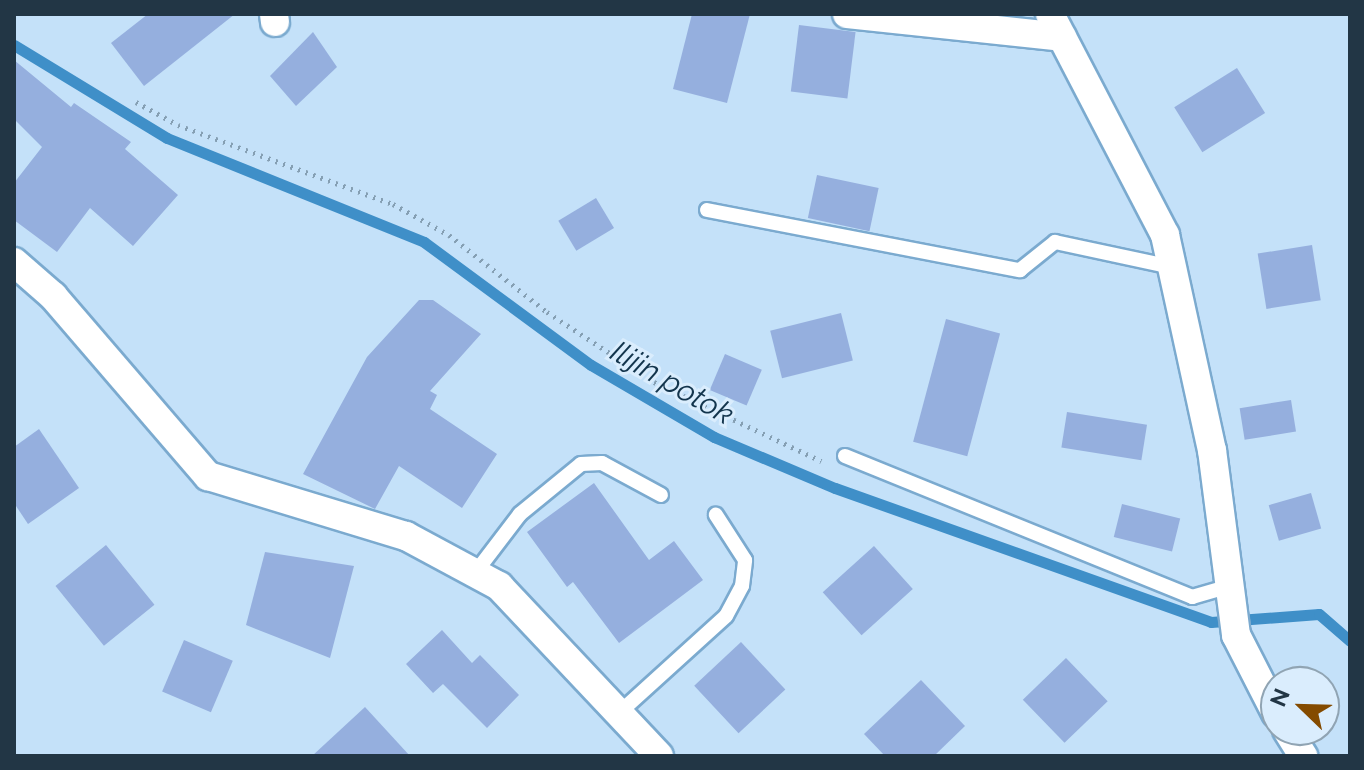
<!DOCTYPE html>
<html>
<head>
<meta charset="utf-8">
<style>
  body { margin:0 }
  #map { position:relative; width:1364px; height:770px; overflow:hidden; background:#c4e1f9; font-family:Raleway,sans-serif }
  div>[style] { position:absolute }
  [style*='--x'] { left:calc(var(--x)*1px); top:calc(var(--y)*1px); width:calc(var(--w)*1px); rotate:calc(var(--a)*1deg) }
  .stream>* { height:11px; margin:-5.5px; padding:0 5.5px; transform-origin:5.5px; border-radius:5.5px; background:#3f8fc8 }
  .building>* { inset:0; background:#95afde; transform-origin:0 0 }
  .path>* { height:5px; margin-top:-2.5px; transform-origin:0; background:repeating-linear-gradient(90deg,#859fb3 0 2px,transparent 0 8px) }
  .roads { filter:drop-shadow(2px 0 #7baacf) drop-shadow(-2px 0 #7baacf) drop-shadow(0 2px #7baacf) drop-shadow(0 -2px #7baacf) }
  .lane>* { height:14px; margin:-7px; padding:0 7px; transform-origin:7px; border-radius:7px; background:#fff }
  .street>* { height:28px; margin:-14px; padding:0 14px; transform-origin:14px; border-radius:14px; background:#fff }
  span { translate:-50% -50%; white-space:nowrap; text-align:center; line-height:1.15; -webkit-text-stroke:6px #daedfd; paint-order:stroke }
  .water-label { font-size:30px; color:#13354d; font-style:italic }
  .frame { position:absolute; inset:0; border:16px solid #223645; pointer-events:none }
  .north { position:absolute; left:1260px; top:666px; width:80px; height:80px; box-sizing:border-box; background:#daedfd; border:2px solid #90a4b3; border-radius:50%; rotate:293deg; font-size:22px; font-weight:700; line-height:32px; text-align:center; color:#223645 }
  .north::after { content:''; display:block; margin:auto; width:28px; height:36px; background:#844b00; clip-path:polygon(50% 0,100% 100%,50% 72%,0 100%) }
</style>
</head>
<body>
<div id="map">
  <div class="stream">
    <i style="--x:14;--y:45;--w:179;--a:31.3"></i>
    <i style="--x:167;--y:138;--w:277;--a:22"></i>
    <i style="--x:424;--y:242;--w:207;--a:36.4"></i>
    <i style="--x:591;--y:365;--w:143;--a:30.3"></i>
    <i style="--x:714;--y:437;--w:131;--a:22.9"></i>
    <i style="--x:835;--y:488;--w:399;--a:19.6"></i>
    <i style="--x:1211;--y:622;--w:108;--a:-4.2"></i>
    <i style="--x:1319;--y:614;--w:41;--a:41.1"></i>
  </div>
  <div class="building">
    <i style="clip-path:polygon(148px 14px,235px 14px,144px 86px,111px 43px)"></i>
    <i style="clip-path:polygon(692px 14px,750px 14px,727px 103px,673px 89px)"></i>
    <i style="left:799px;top:25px;width:57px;height:67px;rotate:7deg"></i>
    <i style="clip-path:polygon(313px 32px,337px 67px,296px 106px,270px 76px)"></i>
    <i style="clip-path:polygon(14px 60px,71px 107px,74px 103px,131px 142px,125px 149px,178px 195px,133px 246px,90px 208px,57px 252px,14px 220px,14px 183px,42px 147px,14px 119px)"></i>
    <i style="left:1237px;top:68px;width:53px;height:74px;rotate:58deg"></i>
    <i style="left:817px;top:175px;width:63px;height:44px;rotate:12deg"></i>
    <i style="left:596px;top:198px;width:35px;height:44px;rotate:59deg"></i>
    <i style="left:1312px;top:245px;width:56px;height:55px;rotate:81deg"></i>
    <i style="clip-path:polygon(419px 300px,433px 300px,481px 334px,430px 391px,437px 395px,430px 409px,497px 454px,462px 508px,399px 466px,375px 509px,303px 474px,367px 357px)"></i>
    <i style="left:841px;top:313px;width:49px;height:73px;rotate:76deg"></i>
    <i style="left:946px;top:319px;width:56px;height:127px;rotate:15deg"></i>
    <i style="left:725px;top:354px;width:40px;height:39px;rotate:23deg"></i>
    <i style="left:1291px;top:400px;width:32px;height:52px;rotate:81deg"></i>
    <i style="left:1067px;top:412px;width:81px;height:36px;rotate:9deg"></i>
    <i style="clip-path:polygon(39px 429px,79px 488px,28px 524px,14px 503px,14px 447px)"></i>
    <i style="clip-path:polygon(594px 483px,649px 560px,674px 541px,703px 580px,619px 643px,573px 582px,567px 587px,527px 532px)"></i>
    <i style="left:1311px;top:493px;width:37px;height:44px;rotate:74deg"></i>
    <i style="left:1122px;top:504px;width:60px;height:34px;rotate:14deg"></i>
    <i style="left:106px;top:545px;width:77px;height:65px;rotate:51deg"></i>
    <i style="left:874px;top:546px;width:58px;height:69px;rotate:48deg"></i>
    <i style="clip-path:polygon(265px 552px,354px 566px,330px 658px,246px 625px)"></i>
    <i style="clip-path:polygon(442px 630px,472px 663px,480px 655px,519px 695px,487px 728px,443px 684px,433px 693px,406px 664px)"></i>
    <i style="left:184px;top:640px;width:53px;height:56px;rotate:23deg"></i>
    <i style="left:741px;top:642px;width:65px;height:64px;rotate:47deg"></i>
    <i style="left:1066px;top:658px;width:60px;height:60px;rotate:46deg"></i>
    <i style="clip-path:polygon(921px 680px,965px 726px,934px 756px,885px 756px,864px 734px)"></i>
    <i style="clip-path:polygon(365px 707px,410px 756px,312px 756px)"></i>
  </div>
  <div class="path">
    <i style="--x:136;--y:102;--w:48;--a:28.7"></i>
    <i style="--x:178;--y:125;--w:229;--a:20.2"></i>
    <i style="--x:393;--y:204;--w:64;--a:29"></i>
    <i style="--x:449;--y:235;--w:125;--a:38.2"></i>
    <i style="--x:547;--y:312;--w:128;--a:33.2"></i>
    <i style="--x:654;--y:382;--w:185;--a:25.3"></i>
  </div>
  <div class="roads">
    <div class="lane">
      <i style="--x:707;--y:210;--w:319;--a:10.9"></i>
      <i style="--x:1020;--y:270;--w:45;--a:-38.7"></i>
      <i style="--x:1055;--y:242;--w:120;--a:12.1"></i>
      <i style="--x:845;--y:456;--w:375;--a:22.1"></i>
      <i style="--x:1192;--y:597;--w:35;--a:-16"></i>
      <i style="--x:475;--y:573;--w:74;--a:-52.7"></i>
      <i style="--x:520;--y:514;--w:79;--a:-39.3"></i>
      <i style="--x:581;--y:464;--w:21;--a:-3"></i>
      <i style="--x:602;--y:463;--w:67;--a:28.5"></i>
      <i style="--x:619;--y:713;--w:144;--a:-42.2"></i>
      <i style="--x:726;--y:616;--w:34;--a:-62"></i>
      <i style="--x:742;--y:586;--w:26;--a:-83"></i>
      <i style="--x:745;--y:560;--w:54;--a:-122.8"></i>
    </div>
    <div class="street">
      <i style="--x:274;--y:14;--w:8;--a:83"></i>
      <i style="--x:847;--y:14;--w:216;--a:6.1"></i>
      <i style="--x:1050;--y:14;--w:249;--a:62.5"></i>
      <i style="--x:1165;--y:235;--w:220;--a:77.7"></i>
      <i style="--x:1212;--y:450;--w:187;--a:82.6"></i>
      <i style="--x:1236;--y:635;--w:88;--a:62.9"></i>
      <i style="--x:14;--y:262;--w:52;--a:41.1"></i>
      <i style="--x:53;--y:296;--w:238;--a:49.3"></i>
      <i style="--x:208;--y:476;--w:207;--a:16.9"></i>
      <i style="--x:406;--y:536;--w:106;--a:28.3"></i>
      <i style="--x:499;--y:586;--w:233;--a:46.7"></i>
      <i style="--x:1287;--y:730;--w:31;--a:58"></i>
    </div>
  </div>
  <div class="water-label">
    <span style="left:672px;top:383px;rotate:30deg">Ilijin potok</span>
  </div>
  <div class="frame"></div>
  <div class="north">N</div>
</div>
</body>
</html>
